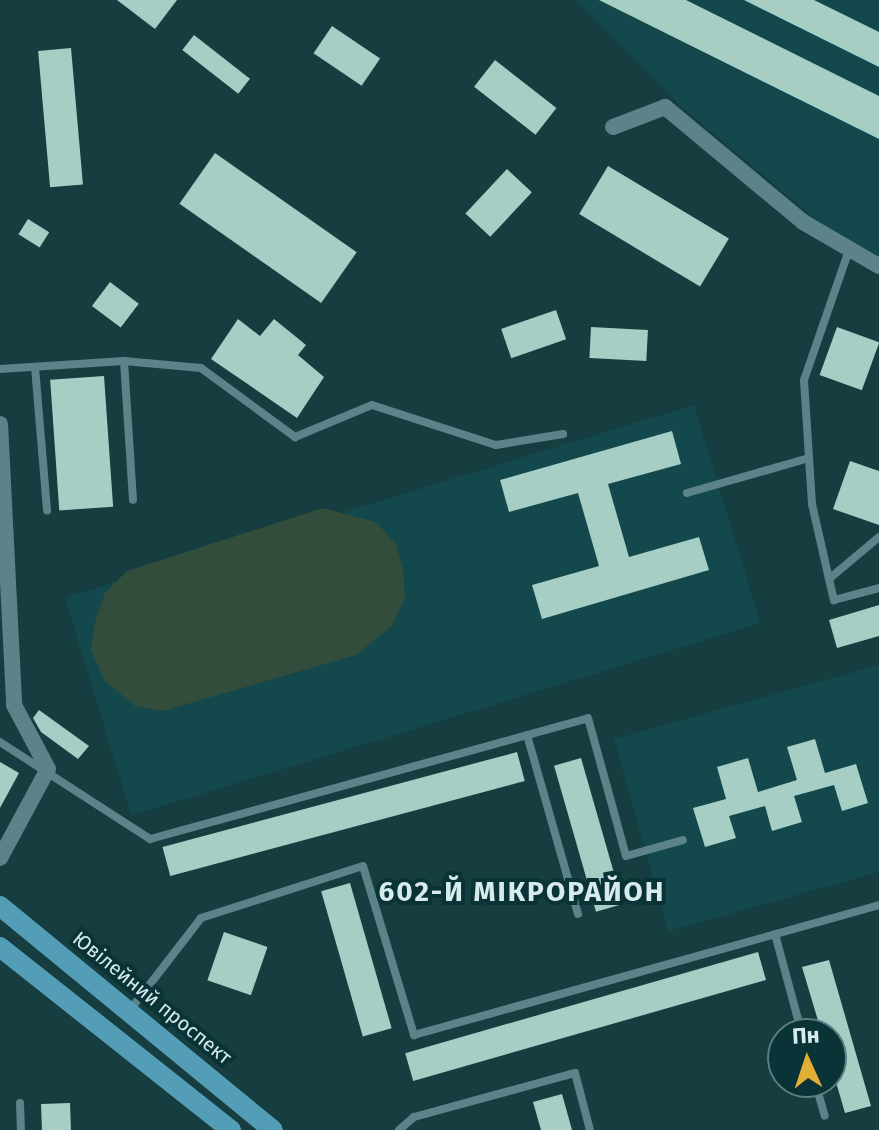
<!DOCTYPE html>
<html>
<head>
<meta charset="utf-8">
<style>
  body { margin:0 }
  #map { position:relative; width:879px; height:1130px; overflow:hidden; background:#163d40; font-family:"Fira Sans",sans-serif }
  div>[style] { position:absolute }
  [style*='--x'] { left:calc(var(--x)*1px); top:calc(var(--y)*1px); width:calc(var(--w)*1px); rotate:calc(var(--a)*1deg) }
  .built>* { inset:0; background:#13484c; transform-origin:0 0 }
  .green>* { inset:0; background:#324d3c }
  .building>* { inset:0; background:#a6cec4; transform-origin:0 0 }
  .service>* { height:8px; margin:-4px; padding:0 4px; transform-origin:4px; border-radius:4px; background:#5c8387 }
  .minor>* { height:16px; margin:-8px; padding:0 8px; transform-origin:8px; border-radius:8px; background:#5c8387 }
  .primary>* { height:20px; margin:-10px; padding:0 10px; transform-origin:10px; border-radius:10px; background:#549db6 }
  span { translate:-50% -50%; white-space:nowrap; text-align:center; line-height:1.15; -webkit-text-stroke:8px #093336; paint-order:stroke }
  .street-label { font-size:20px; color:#d7ebed }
  .district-label { font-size:28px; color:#d7ebed; font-weight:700; letter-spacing:2px }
  .north { position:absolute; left:767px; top:1018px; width:80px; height:80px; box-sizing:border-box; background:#093336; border:2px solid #5b7d7f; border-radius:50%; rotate:357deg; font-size:22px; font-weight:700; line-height:32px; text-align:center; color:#d7ebed }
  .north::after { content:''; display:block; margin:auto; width:28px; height:36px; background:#e3ae35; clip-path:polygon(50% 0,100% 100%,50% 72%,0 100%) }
</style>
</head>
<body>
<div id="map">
  <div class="built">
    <i style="clip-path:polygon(575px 0,879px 0,879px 256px,818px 221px,682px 107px)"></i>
    <i style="left:694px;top:405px;width:228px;height:658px;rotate:73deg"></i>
    <i style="clip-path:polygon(879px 665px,879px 872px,668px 931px,614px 739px)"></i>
  </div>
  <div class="green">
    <i style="clip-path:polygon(323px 508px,376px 522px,396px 544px,403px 569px,405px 598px,392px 626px,356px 655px,163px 711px,135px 706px,104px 680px,91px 650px,95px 622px,105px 593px,127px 571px)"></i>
  </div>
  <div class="building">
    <i style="clip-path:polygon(117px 0,177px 0,155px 29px)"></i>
    <i style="clip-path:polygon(599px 0,686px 0,879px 96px,879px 139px)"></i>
    <i style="clip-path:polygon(744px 0,814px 0,879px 32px,879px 67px)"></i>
    <i style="left:332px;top:26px;width:58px;height:33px;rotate:34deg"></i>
    <i style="left:194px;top:35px;width:71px;height:19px;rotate:38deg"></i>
    <i style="left:71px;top:48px;width:137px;height:33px;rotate:85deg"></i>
    <i style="left:495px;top:60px;width:78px;height:34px;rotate:38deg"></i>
    <i style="left:215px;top:153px;width:173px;height:62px;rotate:35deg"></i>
    <i style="left:608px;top:166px;width:141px;height:56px;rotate:31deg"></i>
    <i style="left:507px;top:169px;width:34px;height:61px;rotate:43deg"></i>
    <i style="left:28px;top:219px;width:25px;height:18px;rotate:32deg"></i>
    <i style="left:110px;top:282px;width:36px;height:30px;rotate:37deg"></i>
    <i style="left:556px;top:310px;width:31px;height:58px;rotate:71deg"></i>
    <i style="clip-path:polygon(238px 319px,260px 336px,274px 319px,306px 345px,298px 355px,324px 377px,297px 418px,211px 359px)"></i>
    <i style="left:591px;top:327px;width:57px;height:31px;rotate:3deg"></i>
    <i style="left:837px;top:327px;width:45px;height:51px;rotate:20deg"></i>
    <i style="left:104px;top:376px;width:131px;height:54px;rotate:86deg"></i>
    <i style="clip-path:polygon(672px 431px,681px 464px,608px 484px,629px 557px,699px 537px,709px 570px,542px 619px,532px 585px,599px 566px,578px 493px,509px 512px,500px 480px)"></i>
    <i style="clip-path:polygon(850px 461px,879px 471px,879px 525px,833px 509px)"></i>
    <i style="clip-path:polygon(879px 605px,879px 636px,837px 648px,829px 620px)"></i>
    <i style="clip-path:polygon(39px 710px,89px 746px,78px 759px,41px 732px,33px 718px)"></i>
    <i style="clip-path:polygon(815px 739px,825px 773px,856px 764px,868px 803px,842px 811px,834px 785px,794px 796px,802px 822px,772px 831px,765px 806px,729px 816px,736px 838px,705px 847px,693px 808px,726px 799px,717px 767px,748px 758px,758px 792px,797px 780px,787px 747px)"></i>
    <i style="left:517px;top:752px;width:30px;height:367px;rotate:75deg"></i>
    <i style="left:581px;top:758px;width:152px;height:28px;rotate:74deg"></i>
    <i style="clip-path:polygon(0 762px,19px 773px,0 808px)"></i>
    <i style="left:350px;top:883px;width:151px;height:30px;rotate:74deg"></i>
    <i style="left:224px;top:932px;width:46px;height:51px;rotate:19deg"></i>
    <i style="left:758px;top:952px;width:29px;height:367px;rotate:74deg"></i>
    <i style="clip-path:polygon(829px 960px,871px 1106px,845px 1113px,831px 1065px,831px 1034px,822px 1034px,802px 967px)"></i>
    <i style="clip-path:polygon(562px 1094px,572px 1130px,541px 1130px,533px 1102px)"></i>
    <i style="left:70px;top:1103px;width:27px;height:29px;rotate:88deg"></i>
  </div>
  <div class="service">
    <i style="--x:124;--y:361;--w:139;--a:86.3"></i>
    <i style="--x:35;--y:367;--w:144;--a:85.2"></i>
    <i style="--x:0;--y:369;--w:124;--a:-3.7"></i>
    <i style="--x:124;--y:361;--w:77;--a:5.2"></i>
    <i style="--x:201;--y:368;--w:117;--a:36.3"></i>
    <i style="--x:295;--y:437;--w:83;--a:-22.6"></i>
    <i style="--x:372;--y:405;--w:130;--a:17.9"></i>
    <i style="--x:496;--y:445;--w:68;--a:-9.3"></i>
    <i style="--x:687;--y:493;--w:127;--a:-16"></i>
    <i style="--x:879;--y:537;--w:65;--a:140"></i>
    <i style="--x:829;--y:579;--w:22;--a:77"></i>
    <i style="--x:834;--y:600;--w:47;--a:-14.9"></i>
    <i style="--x:829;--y:579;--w:77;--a:-102.8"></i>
    <i style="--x:812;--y:504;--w:124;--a:-93.7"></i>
    <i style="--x:804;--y:380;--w:138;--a:-70.9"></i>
    <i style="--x:527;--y:735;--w:186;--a:74.1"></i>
    <i style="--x:0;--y:742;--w:179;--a:32.9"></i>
    <i style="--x:150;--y:839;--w:454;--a:-15.4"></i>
    <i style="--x:588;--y:718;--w:143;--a:74.6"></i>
    <i style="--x:626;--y:856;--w:59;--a:-15.7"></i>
    <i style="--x:775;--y:934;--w:104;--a:74.9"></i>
    <i style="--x:130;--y:1010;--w:116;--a:-52.3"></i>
    <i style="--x:201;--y:918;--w:170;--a:-17.8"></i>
    <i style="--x:363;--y:866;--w:177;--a:73.2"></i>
    <i style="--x:414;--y:1035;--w:483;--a:-15.6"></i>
    <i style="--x:815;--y:1082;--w:35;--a:74"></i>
    <i style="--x:20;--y:1103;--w:27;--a:88"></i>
    <i style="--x:399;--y:1130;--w:20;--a:-41"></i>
    <i style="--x:414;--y:1117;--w:167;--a:-15.3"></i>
    <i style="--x:575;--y:1073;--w:59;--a:75.3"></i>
  </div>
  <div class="minor">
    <i style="--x:613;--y:127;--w:56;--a:-21"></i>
    <i style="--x:665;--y:107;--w:180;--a:39.8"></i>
    <i style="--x:803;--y:222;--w:88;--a:30.1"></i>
    <i style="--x:0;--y:424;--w:281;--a:87.1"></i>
    <i style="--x:14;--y:705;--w:72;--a:62"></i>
    <i style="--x:48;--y:769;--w:101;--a:118.3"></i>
  </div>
  <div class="primary">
    <i style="--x:0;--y:906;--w:353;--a:39.4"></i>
    <i style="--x:0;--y:947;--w:295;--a:38.4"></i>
  </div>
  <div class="street-label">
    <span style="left:152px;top:998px;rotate:39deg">Ювілейний проспект</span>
  </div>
  <div class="district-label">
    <span style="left:522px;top:892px">602-Й МІКРОРАЙОН</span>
  </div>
  <div class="north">Пн</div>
</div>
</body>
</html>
